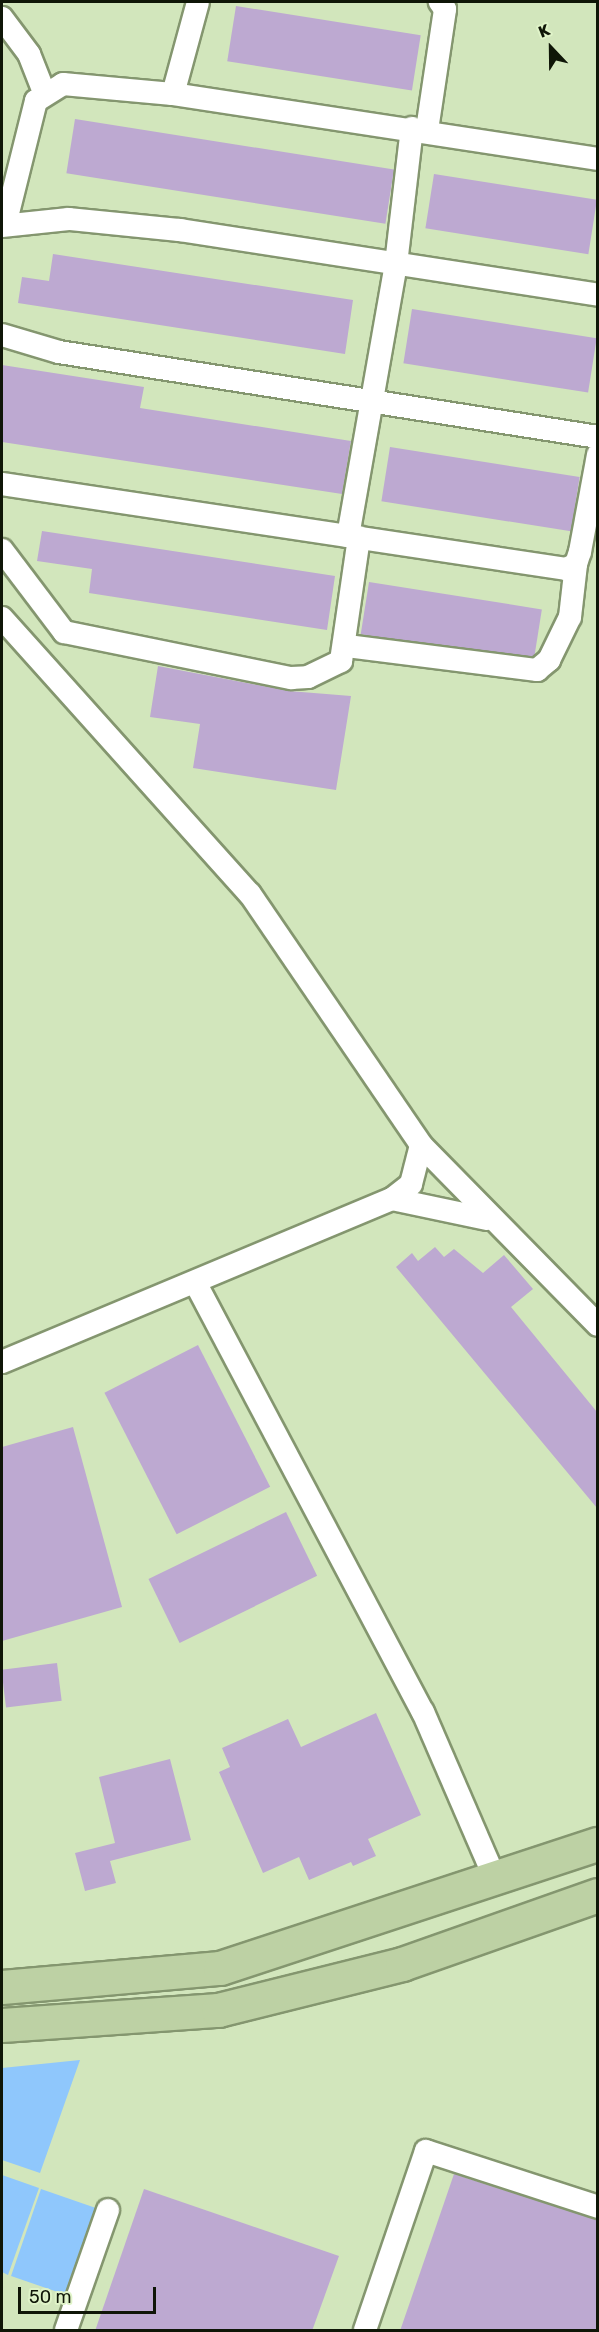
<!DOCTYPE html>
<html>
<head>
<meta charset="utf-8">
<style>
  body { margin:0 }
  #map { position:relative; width:599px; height:2332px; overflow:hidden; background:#d2e6bc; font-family:Rubik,sans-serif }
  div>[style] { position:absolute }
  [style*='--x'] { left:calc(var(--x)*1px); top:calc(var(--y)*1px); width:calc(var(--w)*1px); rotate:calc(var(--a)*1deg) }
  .water>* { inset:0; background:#8fc7fc; transform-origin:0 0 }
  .building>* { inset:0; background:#bda9d1; transform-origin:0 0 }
  .roads { filter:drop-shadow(2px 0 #84966f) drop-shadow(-2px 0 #84966f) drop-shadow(0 2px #84966f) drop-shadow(0 -2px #84966f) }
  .minor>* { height:22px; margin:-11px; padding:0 11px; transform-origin:11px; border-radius:11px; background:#fff }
  .primary>* { height:33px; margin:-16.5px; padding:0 16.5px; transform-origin:16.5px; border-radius:16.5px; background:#bdd1a4 }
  span { translate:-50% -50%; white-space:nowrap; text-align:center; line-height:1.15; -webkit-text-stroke:4.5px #dff3c8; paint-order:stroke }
  .frame { position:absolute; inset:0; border:3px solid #0f1607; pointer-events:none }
  .north { position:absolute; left:521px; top:18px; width:60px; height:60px; -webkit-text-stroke:4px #dff3c8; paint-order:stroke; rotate:338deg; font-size:16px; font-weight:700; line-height:24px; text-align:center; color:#0f1607 }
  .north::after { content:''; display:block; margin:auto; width:21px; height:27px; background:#0f1607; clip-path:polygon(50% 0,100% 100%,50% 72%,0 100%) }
  .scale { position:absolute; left:18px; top:2287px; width:138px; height:27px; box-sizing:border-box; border:3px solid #0f1607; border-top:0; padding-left:8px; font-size:18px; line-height:21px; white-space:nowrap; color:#0f1607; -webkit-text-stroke:4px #dff3c8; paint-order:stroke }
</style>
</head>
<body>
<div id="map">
  <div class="water">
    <i style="clip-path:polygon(80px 2060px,40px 2173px,2px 2160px,2px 2068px)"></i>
    <i style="clip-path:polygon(2px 2175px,39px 2188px,8px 2275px,2px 2272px)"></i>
    <i style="left:41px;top:2189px;width:58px;height:92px;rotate:19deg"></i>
  </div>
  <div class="building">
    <i style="left:236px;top:6px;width:187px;height:56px;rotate:9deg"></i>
    <i style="left:75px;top:119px;width:323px;height:55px;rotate:9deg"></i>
    <i style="left:434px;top:174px;width:165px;height:55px;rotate:9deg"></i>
    <i style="clip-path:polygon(53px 254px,353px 300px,345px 354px,18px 303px,22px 277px,49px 281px)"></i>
    <i style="left:412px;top:309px;width:187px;height:55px;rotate:9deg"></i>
    <i style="clip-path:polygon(2px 365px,144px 387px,140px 408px,351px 441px,342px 494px,2px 442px)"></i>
    <i style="left:390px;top:447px;width:192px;height:55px;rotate:9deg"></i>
    <i style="clip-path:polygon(42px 531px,335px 576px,327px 630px,89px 593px,92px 569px,37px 561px)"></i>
    <i style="left:369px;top:582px;width:175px;height:53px;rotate:9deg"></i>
    <i style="clip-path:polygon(158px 666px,289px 691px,351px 696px,336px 790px,193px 768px,200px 724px,150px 717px)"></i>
    <i style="clip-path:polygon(435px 1247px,444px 1257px,454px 1249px,483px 1273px,504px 1255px,533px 1289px,511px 1307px,597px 1412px,597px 1508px,396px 1267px,412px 1253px,418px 1261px)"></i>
    <i style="left:198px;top:1345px;width:159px;height:105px;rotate:63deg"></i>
    <i style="clip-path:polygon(73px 1427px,122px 1607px,2px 1641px,2px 1447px)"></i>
    <i style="left:286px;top:1512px;width:71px;height:153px;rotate:64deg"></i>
    <i style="left:57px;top:1663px;width:38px;height:56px;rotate:83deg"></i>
    <i style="clip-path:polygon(376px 1713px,421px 1815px,368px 1839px,376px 1856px,353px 1866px,351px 1862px,309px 1880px,299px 1857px,263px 1873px,219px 1772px,230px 1767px,222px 1748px,288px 1719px,301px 1747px)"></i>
    <i style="clip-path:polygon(170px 1759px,191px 1840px,110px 1861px,116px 1883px,85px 1891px,75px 1853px,115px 1843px,99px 1777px)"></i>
    <i style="clip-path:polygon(454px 2174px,597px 2220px,597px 2331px,400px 2331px)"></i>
    <i style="clip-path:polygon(144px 2189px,339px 2256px,312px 2331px,95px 2331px)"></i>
  </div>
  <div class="roads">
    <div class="minor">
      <i style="--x:2;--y:18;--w:45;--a:53.1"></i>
      <i style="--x:29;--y:54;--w:41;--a:68.5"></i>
      <i style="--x:173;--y:94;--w:95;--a:-74.8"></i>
      <i style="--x:427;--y:130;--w:122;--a:-81.5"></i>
      <i style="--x:445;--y:9;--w:9;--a:-126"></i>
      <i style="--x:5;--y:225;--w:128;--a:-76"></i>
      <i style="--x:36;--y:101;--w:32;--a:-32"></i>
      <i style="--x:63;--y:84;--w:110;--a:5.2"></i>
      <i style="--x:173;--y:94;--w:430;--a:8.7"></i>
      <i style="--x:2;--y:226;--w:67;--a:-6"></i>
      <i style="--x:69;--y:219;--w:112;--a:5.7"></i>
      <i style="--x:180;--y:230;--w:423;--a:8.8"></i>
      <i style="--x:2;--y:335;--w:59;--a:16.6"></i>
      <i style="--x:59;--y:352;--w:546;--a:8.96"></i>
      <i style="--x:2;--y:484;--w:570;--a:8.57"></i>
      <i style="--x:566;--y:569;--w:11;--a:-27"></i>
      <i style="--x:576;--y:564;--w:13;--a:-72"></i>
      <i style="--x:580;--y:552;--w:99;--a:-79.5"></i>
      <i style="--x:348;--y:536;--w:276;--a:-80"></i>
      <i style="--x:396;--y:264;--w:137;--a:-83.3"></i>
      <i style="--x:2;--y:550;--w:103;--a:52.9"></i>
      <i style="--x:64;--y:632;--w:232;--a:11.5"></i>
      <i style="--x:291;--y:678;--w:17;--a:-3"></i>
      <i style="--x:308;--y:677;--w:37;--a:-26"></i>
      <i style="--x:341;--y:661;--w:125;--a:-81.7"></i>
      <i style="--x:2;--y:618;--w:371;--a:48.1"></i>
      <i style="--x:250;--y:894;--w:304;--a:55.7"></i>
      <i style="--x:421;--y:1145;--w:252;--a:45.5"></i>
      <i style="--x:347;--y:646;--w:192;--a:7.2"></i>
      <i style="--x:537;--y:670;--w:16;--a:-40"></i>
      <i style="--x:549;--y:660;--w:48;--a:-64"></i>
      <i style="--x:570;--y:617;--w:53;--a:-83.5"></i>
      <i style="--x:392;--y:1199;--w:97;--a:11.9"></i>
      <i style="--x:195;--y:1282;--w:487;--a:62.1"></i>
      <i style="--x:423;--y:1712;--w:179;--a:66.6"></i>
      <i style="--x:2;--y:1362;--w:423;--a:-22.7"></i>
      <i style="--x:392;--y:1199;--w:24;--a:-38"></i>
      <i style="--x:411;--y:1184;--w:40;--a:-75.6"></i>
      <i style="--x:66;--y:2330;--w:127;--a:-70.7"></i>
      <i style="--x:365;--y:2330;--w:189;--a:-71.2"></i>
      <i style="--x:426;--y:2151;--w:181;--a:18"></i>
    </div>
    <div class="primary">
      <i style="--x:2;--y:1987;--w:219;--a:-5"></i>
      <i style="--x:220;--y:1968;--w:398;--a:-18.2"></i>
      <i style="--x:2;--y:2025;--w:217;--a:-4"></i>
      <i style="--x:218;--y:2010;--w:190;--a:-14"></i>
      <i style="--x:402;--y:1964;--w:208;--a:-19.4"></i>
    </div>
  </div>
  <div class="frame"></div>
  <div class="north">K</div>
  <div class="scale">50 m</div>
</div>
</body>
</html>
